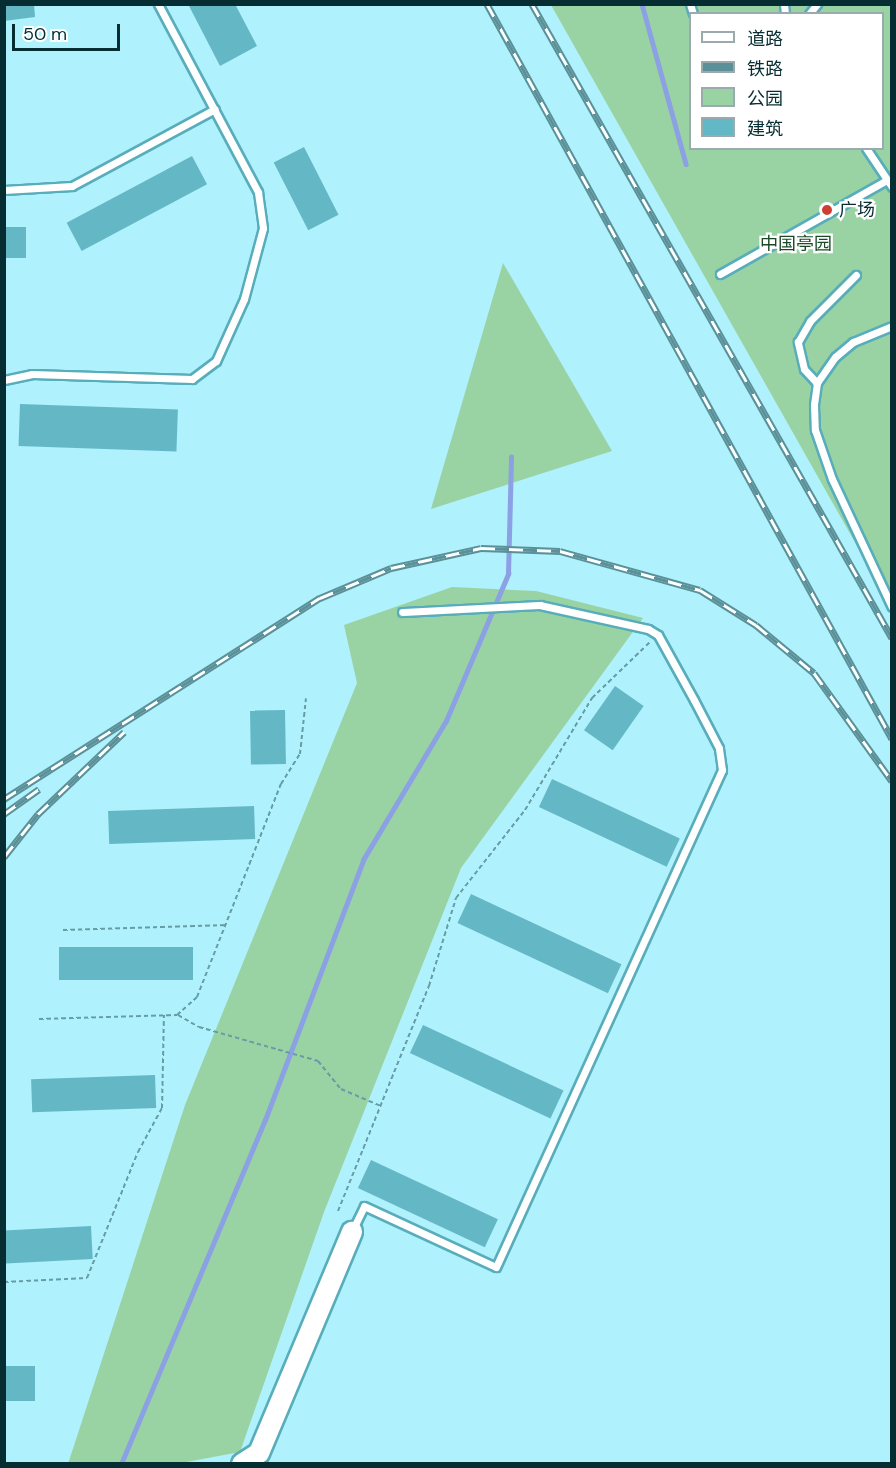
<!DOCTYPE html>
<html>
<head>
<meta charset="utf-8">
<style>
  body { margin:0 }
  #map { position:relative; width:896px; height:1468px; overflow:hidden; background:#aff1fc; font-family:"DM Sans","Noto Sans SC",sans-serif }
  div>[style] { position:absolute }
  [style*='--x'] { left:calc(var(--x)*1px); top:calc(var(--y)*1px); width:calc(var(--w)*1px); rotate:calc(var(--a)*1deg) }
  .green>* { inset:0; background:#99d3a3 }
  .stream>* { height:4.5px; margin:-2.25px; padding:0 2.25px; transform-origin:2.25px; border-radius:2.25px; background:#8ba1e4 }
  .building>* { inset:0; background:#64b8c6; transform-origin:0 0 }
  .path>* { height:2px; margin-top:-1px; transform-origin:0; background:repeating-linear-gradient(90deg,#669da5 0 4.5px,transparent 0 7.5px) }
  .roads { filter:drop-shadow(2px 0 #58adbb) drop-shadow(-2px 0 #58adbb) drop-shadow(0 2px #58adbb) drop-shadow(0 -2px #58adbb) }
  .lane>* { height:7px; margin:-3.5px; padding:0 3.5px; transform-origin:3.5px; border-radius:3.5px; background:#fff }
  .secondary>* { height:20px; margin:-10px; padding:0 10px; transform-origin:10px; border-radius:10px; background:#fff }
  .rail>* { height:7px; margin-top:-3.5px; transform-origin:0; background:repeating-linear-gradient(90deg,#fff 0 14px,#5c9098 0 28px); box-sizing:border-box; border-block:2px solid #5c9098 }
  .dots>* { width:16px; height:16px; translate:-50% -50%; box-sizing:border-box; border:3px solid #fff; border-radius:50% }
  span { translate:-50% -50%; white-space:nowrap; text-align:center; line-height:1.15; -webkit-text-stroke:4.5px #fff; paint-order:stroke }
  .poi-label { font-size:18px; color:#062d32 }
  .left { translate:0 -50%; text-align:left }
  .park-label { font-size:18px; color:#1a4927 }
  .frame { position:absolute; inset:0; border:6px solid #062d32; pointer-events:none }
  .legend { position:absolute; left:689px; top:12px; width:195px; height:138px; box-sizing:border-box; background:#fff; border:2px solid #9babad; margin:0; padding:8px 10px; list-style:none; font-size:18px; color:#062d32 }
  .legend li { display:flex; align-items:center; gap:12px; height:30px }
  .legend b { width:30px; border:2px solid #9babad }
  .scale { position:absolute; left:12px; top:24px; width:108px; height:27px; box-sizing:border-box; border:3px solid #062d32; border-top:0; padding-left:8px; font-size:18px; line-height:21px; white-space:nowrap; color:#062d32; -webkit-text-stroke:4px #fff; paint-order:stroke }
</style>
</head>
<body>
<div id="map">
  <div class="green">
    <i style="clip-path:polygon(evenodd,551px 5px,891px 5px,891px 606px,551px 5px,690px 14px,882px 14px,882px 148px,690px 148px,690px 14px)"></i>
    <i style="clip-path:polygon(503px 263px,612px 451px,431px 509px)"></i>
    <i style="clip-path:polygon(452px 587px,536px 591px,643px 618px,461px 868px,324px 1212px,240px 1452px,181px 1463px,68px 1464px,185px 1105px,357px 683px,344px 625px)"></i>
  </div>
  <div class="stream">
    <i style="--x:642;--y:4;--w:166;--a:74.6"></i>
    <i style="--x:121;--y:1464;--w:373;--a:-67.3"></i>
    <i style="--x:265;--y:1120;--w:278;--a:-69.3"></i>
    <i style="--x:363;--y:860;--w:162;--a:-59.2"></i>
    <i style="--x:446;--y:721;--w:160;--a:-67.1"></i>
    <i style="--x:508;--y:574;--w:117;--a:-88.5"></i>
  </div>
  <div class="building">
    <i style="clip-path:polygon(4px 4px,34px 4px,35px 17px,4px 21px)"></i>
    <i style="clip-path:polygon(188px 4px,235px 4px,257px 46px,220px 66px)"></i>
    <i style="left:304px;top:147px;width:76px;height:34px;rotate:63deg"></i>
    <i style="left:192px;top:156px;width:32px;height:142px;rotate:62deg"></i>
    <i style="left:4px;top:227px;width:22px;height:31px"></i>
    <i style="left:20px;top:404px;width:158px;height:42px;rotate:2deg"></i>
    <i style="left:615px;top:686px;width:35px;height:54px;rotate:35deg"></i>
    <i style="left:285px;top:710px;width:54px;height:35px;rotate:89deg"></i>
    <i style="left:552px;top:779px;width:141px;height:31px;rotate:25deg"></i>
    <i style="left:254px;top:806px;width:33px;height:146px;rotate:88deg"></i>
    <i style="left:471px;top:894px;width:166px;height:32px;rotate:25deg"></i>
    <i style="left:193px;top:947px;width:33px;height:134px;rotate:90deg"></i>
    <i style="left:423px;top:1025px;width:155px;height:31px;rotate:25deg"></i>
    <i style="left:155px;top:1075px;width:33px;height:124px;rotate:88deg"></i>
    <i style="left:371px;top:1160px;width:140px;height:31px;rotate:25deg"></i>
    <i style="left:91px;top:1226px;width:33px;height:87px;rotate:87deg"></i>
    <i style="left:4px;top:1366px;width:31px;height:35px"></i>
  </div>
  <div class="path">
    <i style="--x:63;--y:930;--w:165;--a:-1.7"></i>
    <i style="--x:178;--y:1015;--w:24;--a:30"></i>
    <i style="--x:199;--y:1027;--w:124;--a:15.9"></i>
    <i style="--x:318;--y:1061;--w:36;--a:51"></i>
    <i style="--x:341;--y:1089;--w:43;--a:23"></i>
    <i style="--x:39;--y:1019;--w:138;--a:-1.7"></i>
    <i style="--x:177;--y:1015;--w:27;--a:-42"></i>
    <i style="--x:197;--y:997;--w:229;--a:-68.5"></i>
    <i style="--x:281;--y:784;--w:36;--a:-58"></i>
    <i style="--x:300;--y:754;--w:56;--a:-83.9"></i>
    <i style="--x:338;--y:1211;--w:243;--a:-68"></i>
    <i style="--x:429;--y:986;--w:92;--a:-72.9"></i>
    <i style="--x:456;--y:898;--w:112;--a:-51.9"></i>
    <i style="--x:525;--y:810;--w:131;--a:-59.1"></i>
    <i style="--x:592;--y:698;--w:82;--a:-44"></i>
    <i style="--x:4;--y:1282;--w:83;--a:-2.8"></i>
    <i style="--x:87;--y:1278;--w:136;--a:-68"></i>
    <i style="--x:138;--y:1152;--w:50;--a:-61.4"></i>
    <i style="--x:162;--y:1108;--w:93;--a:-88.8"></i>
  </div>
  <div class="roads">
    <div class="lane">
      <i style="--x:690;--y:4;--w:10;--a:73"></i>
      <i style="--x:784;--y:4;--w:10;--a:84"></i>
      <i style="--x:809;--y:14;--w:13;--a:-51"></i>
      <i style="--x:866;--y:148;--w:47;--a:56.3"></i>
      <i style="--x:4;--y:190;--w:68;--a:-3.4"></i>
      <i style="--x:72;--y:186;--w:162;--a:-28.3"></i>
      <i style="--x:720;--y:274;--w:192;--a:-29.4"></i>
      <i style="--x:892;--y:326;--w:42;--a:157.7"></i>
      <i style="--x:853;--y:342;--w:23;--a:140"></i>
      <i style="--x:835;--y:357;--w:32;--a:125"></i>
      <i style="--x:817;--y:383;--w:22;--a:98"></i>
      <i style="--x:814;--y:405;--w:25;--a:88"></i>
      <i style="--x:815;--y:430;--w:52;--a:70.9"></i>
      <i style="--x:832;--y:479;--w:141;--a:64.9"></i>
      <i style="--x:4;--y:380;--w:29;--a:-12"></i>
      <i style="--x:32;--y:374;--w:160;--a:1.8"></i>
      <i style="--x:192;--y:379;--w:30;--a:-37"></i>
      <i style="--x:216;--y:361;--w:68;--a:-65.7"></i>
      <i style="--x:244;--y:299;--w:73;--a:-75"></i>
      <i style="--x:263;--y:228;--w:36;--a:-98"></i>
      <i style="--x:258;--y:192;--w:213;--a:-118"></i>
      <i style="--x:817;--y:383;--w:19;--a:-133"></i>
      <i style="--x:804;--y:369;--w:28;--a:-103"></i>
      <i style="--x:798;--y:342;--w:24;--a:-60"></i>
      <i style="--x:810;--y:321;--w:65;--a:-45"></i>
      <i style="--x:353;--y:1229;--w:25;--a:-64"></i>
      <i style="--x:364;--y:1206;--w:145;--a:24.8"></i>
      <i style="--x:496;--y:1267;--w:546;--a:-65.55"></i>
      <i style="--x:722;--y:770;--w:22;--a:-98"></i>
      <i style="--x:719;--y:748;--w:54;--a:-117.5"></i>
      <i style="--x:694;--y:700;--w:74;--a:-119"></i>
      <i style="--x:658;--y:635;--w:12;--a:-149"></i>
      <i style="--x:648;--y:629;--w:111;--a:-167.5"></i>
      <i style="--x:540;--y:605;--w:138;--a:177.1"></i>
    </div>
    <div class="secondary">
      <i style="--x:242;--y:1464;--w:20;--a:-33"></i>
      <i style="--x:259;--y:1453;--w:240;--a:-67.2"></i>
    </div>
  </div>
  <div class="rail">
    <i style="--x:487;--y:4;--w:839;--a:61.14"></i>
    <i style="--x:532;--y:4;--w:729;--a:60.41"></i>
    <i style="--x:4;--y:799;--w:375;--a:-32.5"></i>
    <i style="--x:320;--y:598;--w:77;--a:-22.9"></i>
    <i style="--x:391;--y:568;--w:92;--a:-12.5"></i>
    <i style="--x:481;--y:548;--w:79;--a:2.2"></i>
    <i style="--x:560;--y:551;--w:145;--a:15.6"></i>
    <i style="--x:700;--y:590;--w:66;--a:32"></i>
    <i style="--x:756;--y:625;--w:75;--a:39.6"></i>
    <i style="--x:814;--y:673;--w:133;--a:54.2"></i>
    <i style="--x:4;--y:814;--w:43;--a:-35.5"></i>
    <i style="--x:4;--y:857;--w:55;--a:-51.7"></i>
    <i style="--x:38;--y:814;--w:119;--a:-43.6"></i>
  </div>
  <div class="dots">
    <i style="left:827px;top:210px;background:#cc3f31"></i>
  </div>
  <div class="poi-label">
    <span class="left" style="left:839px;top:210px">广场</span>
  </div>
  <div class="park-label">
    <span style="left:796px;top:244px">中国亭园</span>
  </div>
  <div class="frame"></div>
  <ul class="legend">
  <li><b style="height:8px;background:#fff"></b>道路</li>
  <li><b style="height:8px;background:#5c9098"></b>铁路</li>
  <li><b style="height:16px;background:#99d3a3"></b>公园</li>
  <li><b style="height:16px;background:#64b8c6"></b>建筑</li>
  </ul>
  <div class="scale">50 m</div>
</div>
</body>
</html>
